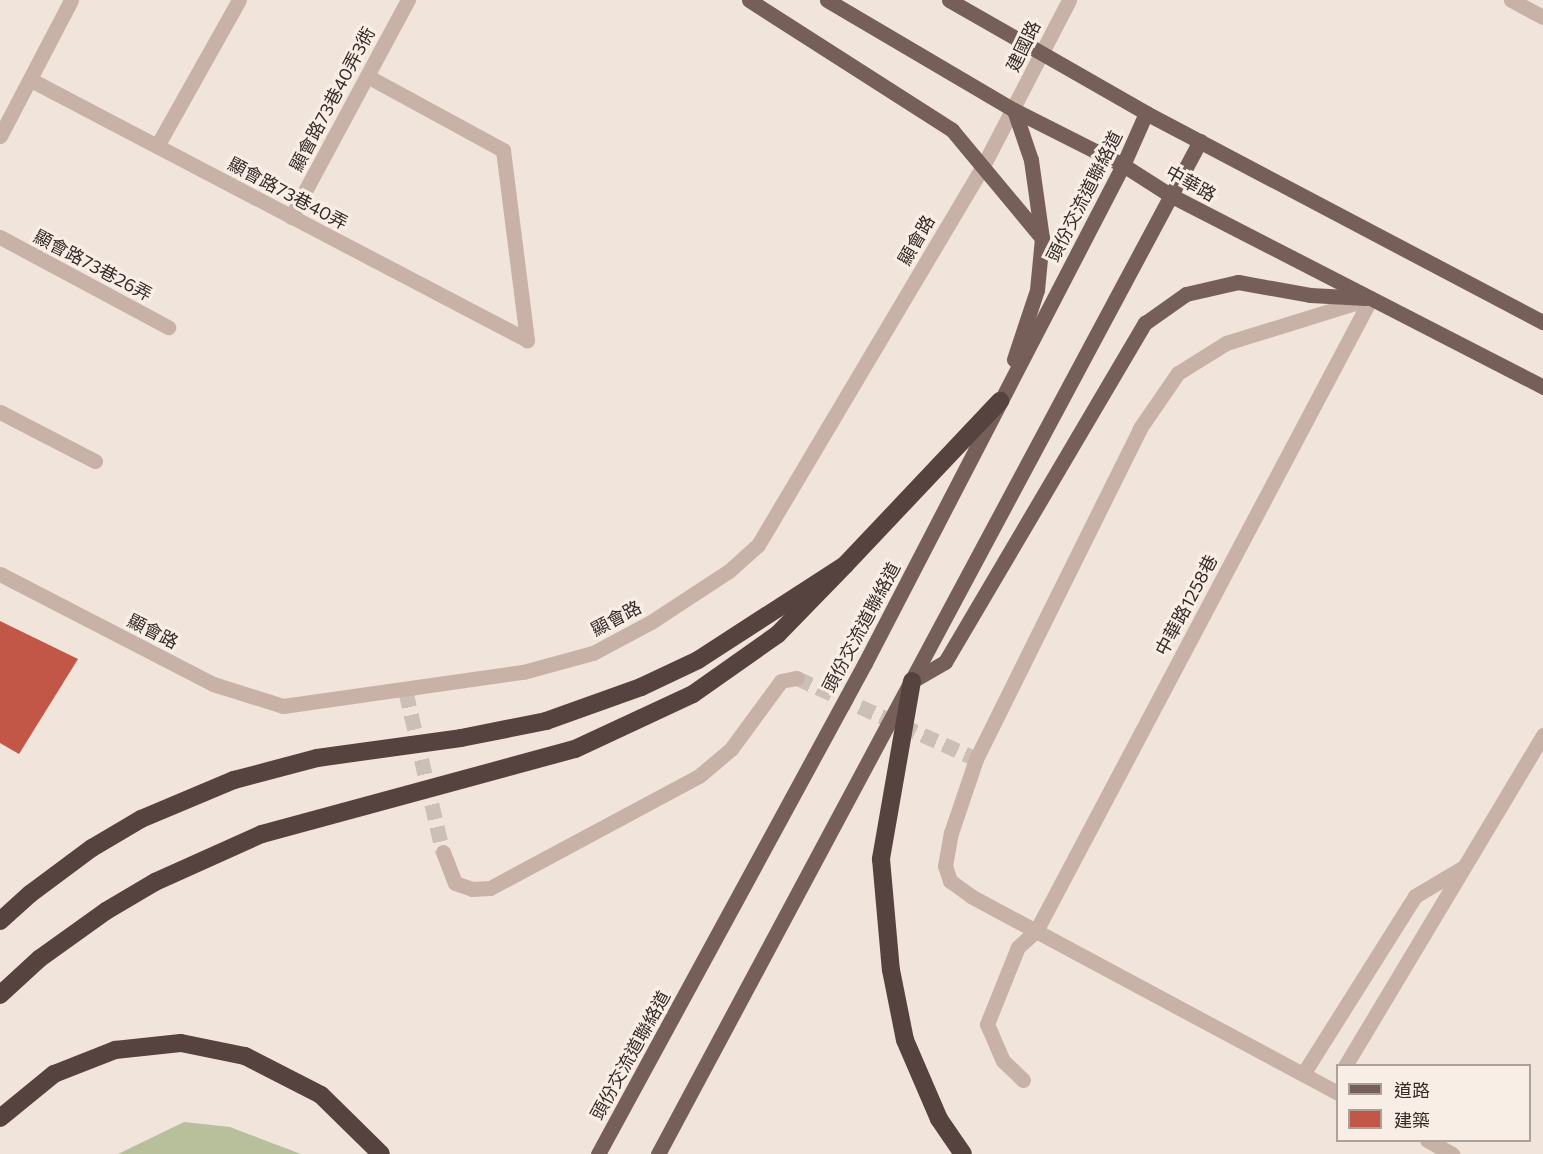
<!DOCTYPE html>
<html>
<head>
<meta charset="utf-8">
<style>
  body { margin:0 }
  #map { position:relative; width:1543px; height:1154px; overflow:hidden; background:#f1e4da; font-family:Commissioner,"Noto Sans TC",sans-serif }
  div>[style] { position:absolute }
  [style*='--x'] { left:calc(var(--x)*1px); top:calc(var(--y)*1px); width:calc(var(--w)*1px); rotate:calc(var(--a)*1deg) }
  .green>* { inset:0; background:#b7bf9b }
  .building>* { inset:0; background:#c25747 }
  .minor-tunnel>* { height:15px; margin-top:-7.5px; transform-origin:0; background:repeating-linear-gradient(90deg,#cbbfb6 0 15px,transparent 0 23px) }
  .minor>* { height:15px; margin:-7.5px; padding:0 7.5px; transform-origin:7.5px; border-radius:7.5px; background:#c8b2a7 }
  .major>* { height:15px; margin:-7.5px; padding:0 7.5px; transform-origin:7.5px; border-radius:7.5px; background:#765f59 }
  .highway>* { height:18px; margin:-9px; padding:0 9px; transform-origin:9px; border-radius:9px; background:#56433f }
  .highway-bridge>* { height:18px; margin:-9px; padding:0 9px; transform-origin:9px; border-radius:9px; background:#56433f }
  span { translate:-50% -50%; white-space:nowrap; text-align:center; line-height:1.15; -webkit-text-stroke:6px #f9eee6; paint-order:stroke }
  .street-label { font-size:18px; color:#352a27 }
  .legend { position:absolute; left:1336px; top:1064px; width:195px; height:78px; box-sizing:border-box; background:#f9eee6; border:2px solid #aba09a; margin:0; padding:8px 10px; list-style:none; font-size:18px; color:#352a27 }
  .legend li { display:flex; align-items:center; gap:12px; height:30px }
  .legend b { width:30px; border:2px solid #aba09a }
</style>
</head>
<body>
<div id="map">
  <div class="green">
    <i style="clip-path:polygon(184px 1122px,230px 1127px,301px 1154px,118px 1154px)"></i>
  </div>
  <div class="building">
    <i style="clip-path:polygon(0 621px,78px 659px,19px 754px,0 743px)"></i>
  </div>
  <div class="minor-tunnel">
    <i style="--x:797;--y:678;--w:196;--a:24.3"></i>
    <i style="--x:406;--y:692;--w:164;--a:77"></i>
  </div>
  <div class="minor">
    <i style="--x:1511;--y:0;--w:36;--a:28"></i>
    <i style="--x:367;--y:76;--w:155;--a:28.6"></i>
    <i style="--x:503;--y:150;--w:192;--a:82.8"></i>
    <i style="--x:31;--y:80;--w:560;--a:27.66"></i>
    <i style="--x:0;--y:136;--w:153;--a:-62.4"></i>
    <i style="--x:157;--y:146;--w:167;--a:-60.7"></i>
    <i style="--x:291;--y:217;--w:247;--a:-61.7"></i>
    <i style="--x:0;--y:237;--w:191;--a:28.2"></i>
    <i style="--x:0;--y:412;--w:107;--a:27.3"></i>
    <i style="--x:0;--y:574;--w:240;--a:27.3"></i>
    <i style="--x:213;--y:684;--w:73;--a:17.4"></i>
    <i style="--x:283;--y:706;--w:242;--a:-8.1"></i>
    <i style="--x:523;--y:672;--w:73;--a:-15.2"></i>
    <i style="--x:593;--y:653;--w:66;--a:-28.1"></i>
    <i style="--x:651;--y:622;--w:93;--a:-33.2"></i>
    <i style="--x:729;--y:571;--w:39;--a:-42"></i>
    <i style="--x:758;--y:545;--w:441;--a:-59.3"></i>
    <i style="--x:983;--y:166;--w:187;--a:-62.6"></i>
    <i style="--x:443;--y:852;--w:33;--a:69"></i>
    <i style="--x:455;--y:883;--w:18;--a:19"></i>
    <i style="--x:472;--y:889;--w:18;--a:-3"></i>
    <i style="--x:490;--y:888;--w:237;--a:-28.2"></i>
    <i style="--x:699;--y:776;--w:42;--a:-40.2"></i>
    <i style="--x:731;--y:749;--w:84;--a:-53.7"></i>
    <i style="--x:781;--y:681;--w:16;--a:-11"></i>
    <i style="--x:1345;--y:1066;--w:386;--a:-59.1"></i>
    <i style="--x:1303;--y:1074;--w:210;--a:-57.8"></i>
    <i style="--x:1415;--y:896;--w:55;--a:-30.8"></i>
    <i style="--x:1023;--y:1080;--w:28;--a:-136"></i>
    <i style="--x:1003;--y:1061;--w:40;--a:-113.4"></i>
    <i style="--x:987;--y:1024;--w:83;--a:-68.1"></i>
    <i style="--x:1018;--y:947;--w:24;--a:-42"></i>
    <i style="--x:1036;--y:931;--w:716;--a:-62.11"></i>
    <i style="--x:1338;--y:1093;--w:417;--a:-151.8"></i>
    <i style="--x:971;--y:896;--w:26;--a:-144"></i>
    <i style="--x:950;--y:881;--w:16;--a:-108"></i>
    <i style="--x:945;--y:866;--w:34;--a:-80"></i>
    <i style="--x:951;--y:833;--w:78;--a:-71.3"></i>
    <i style="--x:976;--y:759;--w:369;--a:-63.6"></i>
    <i style="--x:1140;--y:428;--w:67;--a:-55.4"></i>
    <i style="--x:1178;--y:373;--w:57;--a:-32"></i>
    <i style="--x:1226;--y:343;--w:149;--a:-17.2"></i>
    <i style="--x:1427;--y:1140;--w:29;--a:29"></i>
  </div>
  <div class="major">
    <i style="--x:749;--y:0;--w:241;--a:32.6"></i>
    <i style="--x:952;--y:130;--w:141;--a:50.2"></i>
    <i style="--x:827;--y:0;--w:217;--a:30.5"></i>
    <i style="--x:1014;--y:110;--w:122;--a:26.8"></i>
    <i style="--x:1123;--y:165;--w:56;--a:32.6"></i>
    <i style="--x:1170;--y:195;--w:420;--a:27.2"></i>
    <i style="--x:949;--y:0;--w:227;--a:29.8"></i>
    <i style="--x:1146;--y:113;--w:449;--a:27.8"></i>
    <i style="--x:1014;--y:110;--w:53;--a:71.2"></i>
    <i style="--x:1031;--y:160;--w:79;--a:82"></i>
    <i style="--x:1042;--y:238;--w:52;--a:95.5"></i>
    <i style="--x:1037;--y:290;--w:73;--a:108.4"></i>
    <i style="--x:912;--y:681;--w:38;--a:-30"></i>
    <i style="--x:945;--y:662;--w:394;--a:-59.5"></i>
    <i style="--x:1145;--y:323;--w:50;--a:-35.3"></i>
    <i style="--x:1186;--y:294;--w:53;--a:-13"></i>
    <i style="--x:1238;--y:282;--w:73;--a:10.2"></i>
    <i style="--x:1310;--y:295;--w:56;--a:3.1"></i>
    <i style="--x:598;--y:1154;--w:559;--a:-61.46"></i>
    <i style="--x:865;--y:663;--w:561;--a:-62.61"></i>
    <i style="--x:1123;--y:165;--w:57;--a:-66.1"></i>
    <i style="--x:658;--y:1154;--w:1149;--a:-61.85"></i>
  </div>
  <div class="highway">
    <i style="--x:912;--y:681;--w:181;--a:99.9"></i>
    <i style="--x:881;--y:859;--w:111;--a:84.9"></i>
    <i style="--x:891;--y:970;--w:71;--a:78.7"></i>
    <i style="--x:905;--y:1040;--w:86;--a:66.7"></i>
    <i style="--x:939;--y:1119;--w:42;--a:55.6"></i>
    <i style="--x:0;--y:921;--w:40;--a:-42"></i>
    <i style="--x:30;--y:894;--w:77;--a:-36.6"></i>
    <i style="--x:92;--y:848;--w:57;--a:-30.6"></i>
    <i style="--x:141;--y:819;--w:101;--a:-22.8"></i>
    <i style="--x:234;--y:780;--w:86;--a:-14.8"></i>
    <i style="--x:317;--y:758;--w:145;--a:-7.9"></i>
    <i style="--x:461;--y:738;--w:87;--a:-11.3"></i>
    <i style="--x:546;--y:721;--w:101;--a:-19.7"></i>
    <i style="--x:641;--y:687;--w:63;--a:-25.3"></i>
    <i style="--x:698;--y:660;--w:175;--a:-32.9"></i>
    <i style="--x:845;--y:565;--w:226;--a:-46.6"></i>
    <i style="--x:0;--y:1118;--w:70;--a:-39.2"></i>
    <i style="--x:54;--y:1074;--w:66;--a:-21.5"></i>
    <i style="--x:115;--y:1050;--w:66;--a:-6.1"></i>
    <i style="--x:181;--y:1043;--w:65;--a:11.5"></i>
    <i style="--x:245;--y:1056;--w:85;--a:27.2"></i>
    <i style="--x:321;--y:1095;--w:84;--a:44.5"></i>
  </div>
  <div class="highway-bridge">
    <i style="--x:0;--y:995;--w:53;--a:-42.7"></i>
    <i style="--x:39;--y:959;--w:82;--a:-35.6"></i>
    <i style="--x:106;--y:911;--w:57;--a:-30.6"></i>
    <i style="--x:155;--y:882;--w:117;--a:-24.2"></i>
    <i style="--x:262;--y:834;--w:324;--a:-15.2"></i>
    <i style="--x:575;--y:749;--w:130;--a:-25"></i>
    <i style="--x:693;--y:694;--w:104;--a:-35.2"></i>
    <i style="--x:778;--y:634;--w:96;--a:-45.8"></i>
  </div>
  <div class="street-label">
    <span style="left:1023px;top:46px;rotate:-64deg">建國路</span>
    <span style="left:332px;top:99px;rotate:-62deg">顯會路73巷40弄3衖</span>
    <span style="left:1191px;top:183px;rotate:29deg">中華路</span>
    <span style="left:288px;top:193px;rotate:28deg">顯會路73巷40弄</span>
    <span style="left:1084px;top:196px;rotate:-63deg">頭份交流道聯絡道</span>
    <span style="left:916px;top:240px;rotate:-60deg">顯會路</span>
    <span style="left:93px;top:265px;rotate:28deg">顯會路73巷26弄</span>
    <span style="left:1186px;top:605px;rotate:-62deg">中華路1258巷</span>
    <span style="left:616px;top:618px;rotate:-28deg">顯會路</span>
    <span style="left:861px;top:627px;rotate:-62deg">頭份交流道聯絡道</span>
    <span style="left:153px;top:631px;rotate:27deg">顯會路</span>
    <span style="left:630px;top:1055px;rotate:-61deg">頭份交流道聯絡道</span>
  </div>
  <ul class="legend">
  <li><b style="height:8px;background:#765f59"></b>道路</li>
  <li><b style="height:16px;background:#c25747"></b>建築</li>
  </ul>
</div>
</body>
</html>
